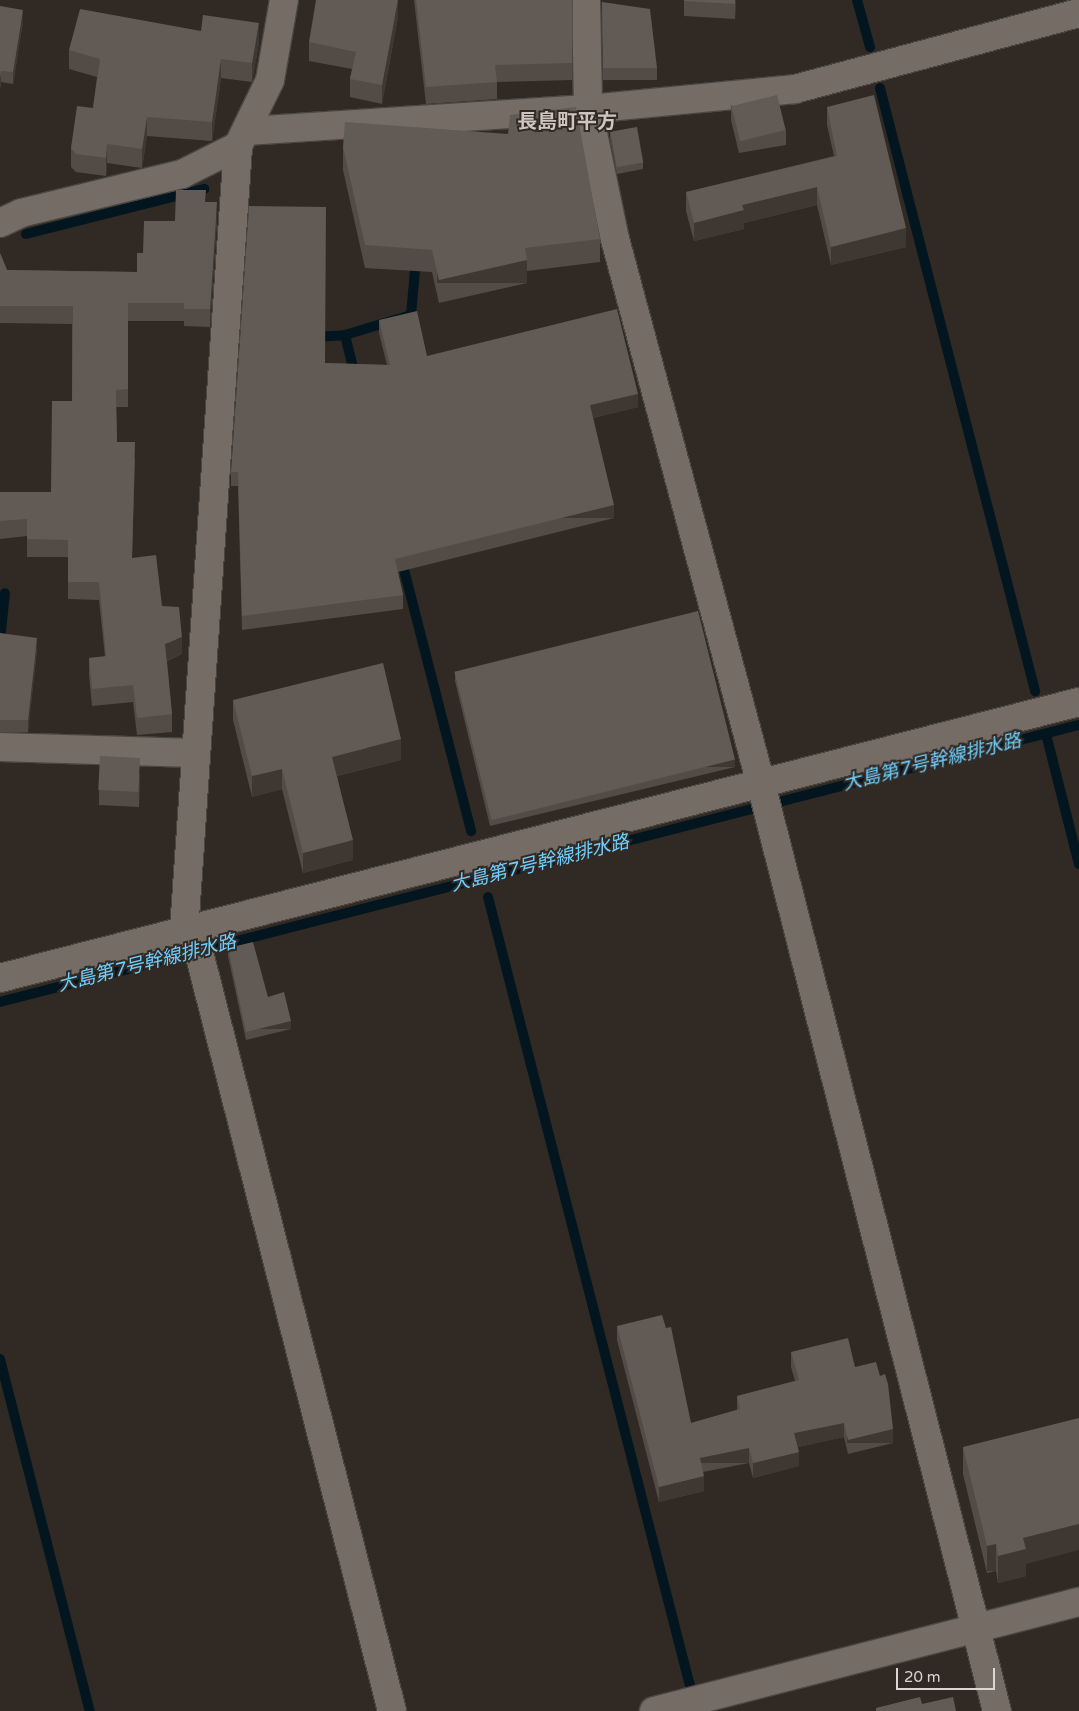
<!DOCTYPE html>
<html>
<head>
<meta charset="utf-8">
<style>
  body { margin:0 }
  #map { position:relative; width:1079px; height:1711px; overflow:hidden; background:#312a24; font-family:"Varela Round","Noto Sans JP",sans-serif }
  div>[style] { position:absolute }
  [style*='--x'] { left:calc(var(--x)*1px); top:calc(var(--y)*1px); width:calc(var(--w)*1px); rotate:calc(var(--a)*1deg) }
  .stream>* { height:10px; margin:-5px; padding:0 5px; transform-origin:5px; border-radius:5px; background:#031620 }
  .roads { filter:drop-shadow(1px 0 #4b4540) drop-shadow(-1px 0 #4b4540) drop-shadow(0 1px #4b4540) drop-shadow(0 -1px #4b4540) }
  .minor>* { height:28px; margin:-14px; padding:0 14px; transform-origin:14px; border-radius:14px; background:#756c66 }
  .wall>* { inset:0; background:#524b46 }
  .shaded-wall>* { inset:0; background:#3f3832; transform-origin:0 0 }
  .building>* { inset:0; background:#615a55; transform-origin:0 0 }
  span { translate:-50% -50%; white-space:nowrap; text-align:center; line-height:1.15; -webkit-text-stroke:4px #312a24; paint-order:stroke }
  .water-label { font-size:19px; color:#6ecefe; font-style:italic }
  .quarter-label { font-size:20px; color:#cfc5be; font-weight:700 }
  .scale { position:absolute; left:896px; top:1668px; width:99px; height:22px; box-sizing:border-box; border:2px solid #dad6d2; border-top:0; padding-left:6px; font-size:15px; line-height:18px; white-space:nowrap; color:#dad6d2; -webkit-text-stroke:4px #312a24; paint-order:stroke }
</style>
</head>
<body>
<div id="map">
  <div class="stream">
    <i style="--x:857;--y:0;--w:49;--a:74.5"></i>
    <i style="--x:880;--y:88;--w:623;--a:75.58"></i>
    <i style="--x:26;--y:234;--w:184;--a:-14.2"></i>
    <i style="--x:312;--y:337;--w:33;--a:-3"></i>
    <i style="--x:355;--y:376;--w:42;--a:-103.7"></i>
    <i style="--x:345;--y:335;--w:69;--a:-16.9"></i>
    <i style="--x:411;--y:315;--w:56;--a:-84.9"></i>
    <i style="--x:401;--y:558;--w:282;--a:75.6"></i>
    <i style="--x:0;--y:641;--w:48;--a:-84.1"></i>
    <i style="--x:1046;--y:734;--w:134;--a:75.8"></i>
    <i style="--x:488;--y:897;--w:814;--a:75.64"></i>
    <i style="--x:0;--y:1002;--w:1114;--a:-14.4"></i>
    <i style="--x:0;--y:1359;--w:363;--a:75.7"></i>
  </div>
  <div class="roads">
    <div class="minor">
      <i style="--x:586;--y:0;--w:109;--a:88.9"></i>
      <i style="--x:588;--y:109;--w:133;--a:78.3"></i>
      <i style="--x:615;--y:239;--w:564;--a:75"></i>
      <i style="--x:761;--y:784;--w:957;--a:75.72"></i>
      <i style="--x:248;--y:131;--w:341;--a:-3.7"></i>
      <i style="--x:588;--y:109;--w:208;--a:-5.5"></i>
      <i style="--x:795;--y:89;--w:294;--a:-15"></i>
      <i style="--x:0;--y:223;--w:23;--a:-25"></i>
      <i style="--x:21;--y:213;--w:166;--a:-13.6"></i>
      <i style="--x:182;--y:174;--w:63;--a:-26.6"></i>
      <i style="--x:0;--y:747;--w:196;--a:1.8"></i>
      <i style="--x:193;--y:929;--w:807;--a:75.72"></i>
      <i style="--x:184;--y:931;--w:787;--a:-86.06"></i>
      <i style="--x:238;--y:146;--w:73;--a:-64.1"></i>
      <i style="--x:270;--y:80;--w:81;--a:-80.1"></i>
      <i style="--x:0;--y:978;--w:1114;--a:-14.35"></i>
      <i style="--x:654;--y:1711;--w:439;--a:-14.4"></i>
    </div>
  </div>
  <div class="wall">
    <i style="clip-path:polygon(414px 0,573px 0,572px 80px,497px 82px,497px 99px,426px 104px)"></i>
    <i style="clip-path:polygon(684px 0,736px 0,735px 19px,684px 16px)"></i>
    <i style="clip-path:polygon(602px 2px,657px 68px,657px 80px,603px 80px)"></i>
    <i style="clip-path:polygon(0 6px,23px 21px,13px 84px,1px 82px,0 89px)"></i>
    <i style="clip-path:polygon(398px 17px,382px 104px,350px 97px,350px 79px,352px 69px,309px 61px,309px 42px)"></i>
    <i style="clip-path:polygon(259px 42px,252px 82px,221px 78px,212px 141px,147px 136px,142px 168px,107px 163px,106px 176px,76px 172px,71px 167px,71px 148px,93px 108px,97px 77px,69px 69px,69px 50px)"></i>
    <i style="clip-path:polygon(731px 105px,786px 130px,786px 145px,739px 153px,731px 120px)"></i>
    <i style="clip-path:polygon(827px 107px,906px 247px,831px 265px,817px 205px,744px 223px,744px 229px,694px 241px,686px 211px,686px 192px,834px 156px,827px 125px)"></i>
    <i style="clip-path:polygon(610px 131px,643px 162px,643px 169px,617px 174px,610px 139px)"></i>
    <i style="clip-path:polygon(508px 134px,600px 239px,600px 262px,527px 271px,527px 283px,439px 303px,432px 272px,365px 268px,343px 170px,343px 147px)"></i>
    <i style="clip-path:polygon(205px 202px,217px 219px,210px 327px,184px 326px,184px 321px,128px 321px,128px 407px,116px 407px,117px 442px,135px 459px,132px 558px,162px 606px,182px 654px,167px 661px,172px 714px,172px 732px,137px 735px,133px 702px,92px 706px,89px 675px,89px 658px,105px 657px,99px 600px,68px 599px,68px 557px,27px 557px,27px 536px,0 539px,0 492px,51px 492px,72px 401px,72px 324px,0 323px,0 253px,7px 270px,137px 272px,143px 253px,175px 221px)"></i>
    <i style="clip-path:polygon(379px 320px,427px 356px,638px 407px,593px 418px,614px 518px,398px 572px,403px 595px,403px 609px,242px 630px,238px 486px,231px 486px,231px 472px,325px 363px,387px 365px,379px 333px)"></i>
    <i style="clip-path:polygon(0 633px,37px 650px,28px 732px,0 732px)"></i>
    <i style="clip-path:polygon(455px 673px,735px 767px,490px 826px,455px 681px)"></i>
    <i style="clip-path:polygon(233px 700px,401px 760px,337px 776px,353px 860px,303px 873px,282px 789px,252px 797px,233px 720px)"></i>
    <i style="clip-path:polygon(140px 773px,139px 807px,99px 805px,99px 790px)"></i>
    <i style="clip-path:polygon(228px 948px,268px 997px,291px 1029px,246px 1040px,228px 956px)"></i>
    <i style="clip-path:polygon(617px 1326px,691px 1423px,737px 1410px,737px 1396px,795px 1381px,791px 1367px,791px 1352px,855px 1367px,893px 1443px,848px 1454px,844px 1437px,798px 1447px,799px 1466px,753px 1478px,749px 1463px,703px 1472px,704px 1491px,659px 1502px,617px 1340px)"></i>
    <i style="clip-path:polygon(963px 1447px,1026px 1564px,1026px 1576px,998px 1583px,996px 1571px,987px 1573px,963px 1474px)"></i>
  </div>
  <div class="shaded-wall">
    <i style="clip-path:polygon(398px 0,398px 17px,382px 104px,382px 85px)"></i>
    <i style="clip-path:polygon(735px 0,736px 0,735px 19px)"></i>
    <i style="clip-path:polygon(23px 10px,23px 21px,13px 84px,13px 72px)"></i>
    <i style="clip-path:polygon(259px 23px,259px 42px,252px 82px,252px 63px)"></i>
    <i style="clip-path:polygon(221px 59px,221px 78px,212px 141px,212px 122px)"></i>
    <i style="clip-path:polygon(1px 71px,1px 82px,0 89px,0 78px)"></i>
    <i style="clip-path:polygon(147px 117px,147px 136px,142px 168px,142px 149px)"></i>
    <i style="clip-path:polygon(107px 144px,107px 163px,106px 176px,106px 158px)"></i>
    <i style="clip-path:polygon(817px 187px,817px 205px,744px 223px,744px 229px,694px 241px,694px 223px,742px 205px)"></i>
    <i style="clip-path:polygon(217px 202px,217px 219px,210px 327px,210px 309px)"></i>
    <i style="clip-path:polygon(906px 228px,906px 247px,831px 265px,831px 247px)"></i>
    <i style="left:527px;top:260px;width:23px;height:90px;rotate:90deg"></i>
    <i style="clip-path:polygon(638px 394px,638px 407px,590px 419px,590px 405px)"></i>
    <i style="left:614px;top:505px;width:13px;height:226px;rotate:90deg"></i>
    <i style="clip-path:polygon(182px 637px,182px 654px,165px 661px,165px 644px)"></i>
    <i style="clip-path:polygon(37px 638px,37px 650px,28px 732px,28px 720px)"></i>
    <i style="clip-path:polygon(401px 739px,401px 760px,332px 777px,332px 757px)"></i>
    <i style="clip-path:polygon(140px 758px,140px 773px,139px 807px,139px 792px)"></i>
    <i style="left:735px;top:759px;width:8px;height:252px;rotate:90deg"></i>
    <i style="clip-path:polygon(282px 769px,282px 789px,252px 797px,252px 776px)"></i>
    <i style="clip-path:polygon(353px 840px,353px 860px,303px 873px,303px 853px)"></i>
    <i style="left:291px;top:1021px;width:8px;height:46px;rotate:90deg"></i>
    <i style="clip-path:polygon(844px 1423px,844px 1437px,794px 1448px,794px 1433px)"></i>
    <i style="left:893px;top:1429px;width:14px;height:46px;rotate:90deg"></i>
    <i style="left:749px;top:1448px;width:15px;height:50px;rotate:90deg"></i>
    <i style="clip-path:polygon(799px 1452px,799px 1466px,753px 1478px,753px 1463px)"></i>
    <i style="clip-path:polygon(704px 1476px,704px 1491px,659px 1502px,659px 1487px)"></i>
    <i style="clip-path:polygon(1079px 1524px,1079px 1550px,1026px 1564px,1026px 1576px,998px 1583px,998px 1556px,1023px 1538px)"></i>
    <i style="left:996px;top:1544px;width:27px;height:9px;rotate:90deg"></i>
  </div>
  <div class="building">
    <i style="clip-path:polygon(316px 0,398px 0,382px 85px,350px 79px,356px 52px,309px 42px)"></i>
    <i style="clip-path:polygon(416px 0,572px 0,572px 63px,495px 65px,497px 82px,426px 87px)"></i>
    <i style="clip-path:polygon(684px 0,735px 0,735px 4px,684px 1px)"></i>
    <i style="clip-path:polygon(602px 2px,650px 9px,657px 68px,603px 68px)"></i>
    <i style="clip-path:polygon(0 6px,23px 10px,13px 72px,1px 71px,0 78px)"></i>
    <i style="clip-path:polygon(80px 9px,201px 31px,203px 15px,259px 23px,252px 63px,221px 59px,212px 122px,147px 117px,142px 149px,107px 144px,106px 158px,76px 154px,71px 148px,77px 106px,93px 108px,100px 59px,69px 50px)"></i>
    <i style="left:777px;top:95px;width:36px;height:47px;rotate:76deg"></i>
    <i style="clip-path:polygon(874px 95px,906px 228px,831px 247px,817px 187px,742px 205px,744px 210px,694px 223px,686px 192px,837px 156px,827px 107px)"></i>
    <i style="clip-path:polygon(576px 107px,600px 239px,525px 248px,527px 260px,439px 280px,432px 250px,365px 245px,343px 147px,345px 122px,508px 134px,510px 115px)"></i>
    <i style="left:637px;top:127px;width:36px;height:27px;rotate:80deg"></i>
    <i style="clip-path:polygon(176px 190px,206px 190px,205px 202px,217px 202px,210px 309px,184px 309px,184px 303px,128px 303px,128px 389px,116px 390px,117px 442px,135px 442px,132px 558px,156px 555px,162px 606px,179px 607px,182px 637px,165px 644px,172px 714px,137px 718px,133px 685px,92px 689px,89px 658px,106px 656px,99px 582px,68px 582px,68px 540px,27px 539px,27px 519px,0 521px,0 492px,51px 492px,52px 401px,72px 401px,73px 306px,0 306px,0 253px,7px 270px,137px 272px,137px 253px,143px 253px,144px 221px,175px 221px)"></i>
    <i style="clip-path:polygon(249px 206px,326px 207px,325px 363px,390px 365px,379px 320px,417px 311px,427px 356px,617px 309px,638px 394px,590px 405px,614px 505px,395px 559px,403px 595px,242px 616px,238px 472px,231px 472px)"></i>
    <i style="left:698px;top:611px;width:153px;height:251px;rotate:76deg"></i>
    <i style="clip-path:polygon(0 633px,37px 638px,28px 720px,0 720px)"></i>
    <i style="clip-path:polygon(383px 663px,401px 739px,332px 757px,353px 840px,303px 853px,282px 769px,252px 776px,233px 700px)"></i>
    <i style="left:100px;top:756px;width:40px;height:34px;rotate:3deg"></i>
    <i style="clip-path:polygon(253px 942px,268px 997px,284px 992px,291px 1021px,246px 1032px,228px 948px)"></i>
    <i style="clip-path:polygon(662px 1315px,666px 1328px,671px 1327px,691px 1423px,740px 1409px,737px 1396px,799px 1380px,791px 1352px,848px 1338px,855px 1367px,876px 1362px,880px 1376px,885px 1374px,888px 1384px,893px 1429px,848px 1440px,844px 1423px,794px 1433px,799px 1452px,753px 1463px,749px 1448px,700px 1458px,704px 1476px,659px 1487px,617px 1326px)"></i>
    <i style="clip-path:polygon(1079px 1418px,1079px 1524px,1023px 1538px,1026px 1549px,998px 1556px,996px 1544px,987px 1546px,963px 1447px)"></i>
    <i style="clip-path:polygon(920px 1697px,922px 1704px,953px 1697px,956px 1711px,876px 1711px,876px 1708px)"></i>
  </div>
  <div class="water-label">
    <span style="left:932px;top:763px;rotate:-14deg">大島第7号幹線排水路</span>
    <span style="left:540px;top:864px;rotate:-14deg">大島第7号幹線排水路</span>
    <span style="left:147px;top:964px;rotate:-14deg">大島第7号幹線排水路</span>
  </div>
  <div class="quarter-label">
    <span style="left:567px;top:122px">長島町平方</span>
  </div>
  <div class="scale">20 m</div>
</div>
</body>
</html>
